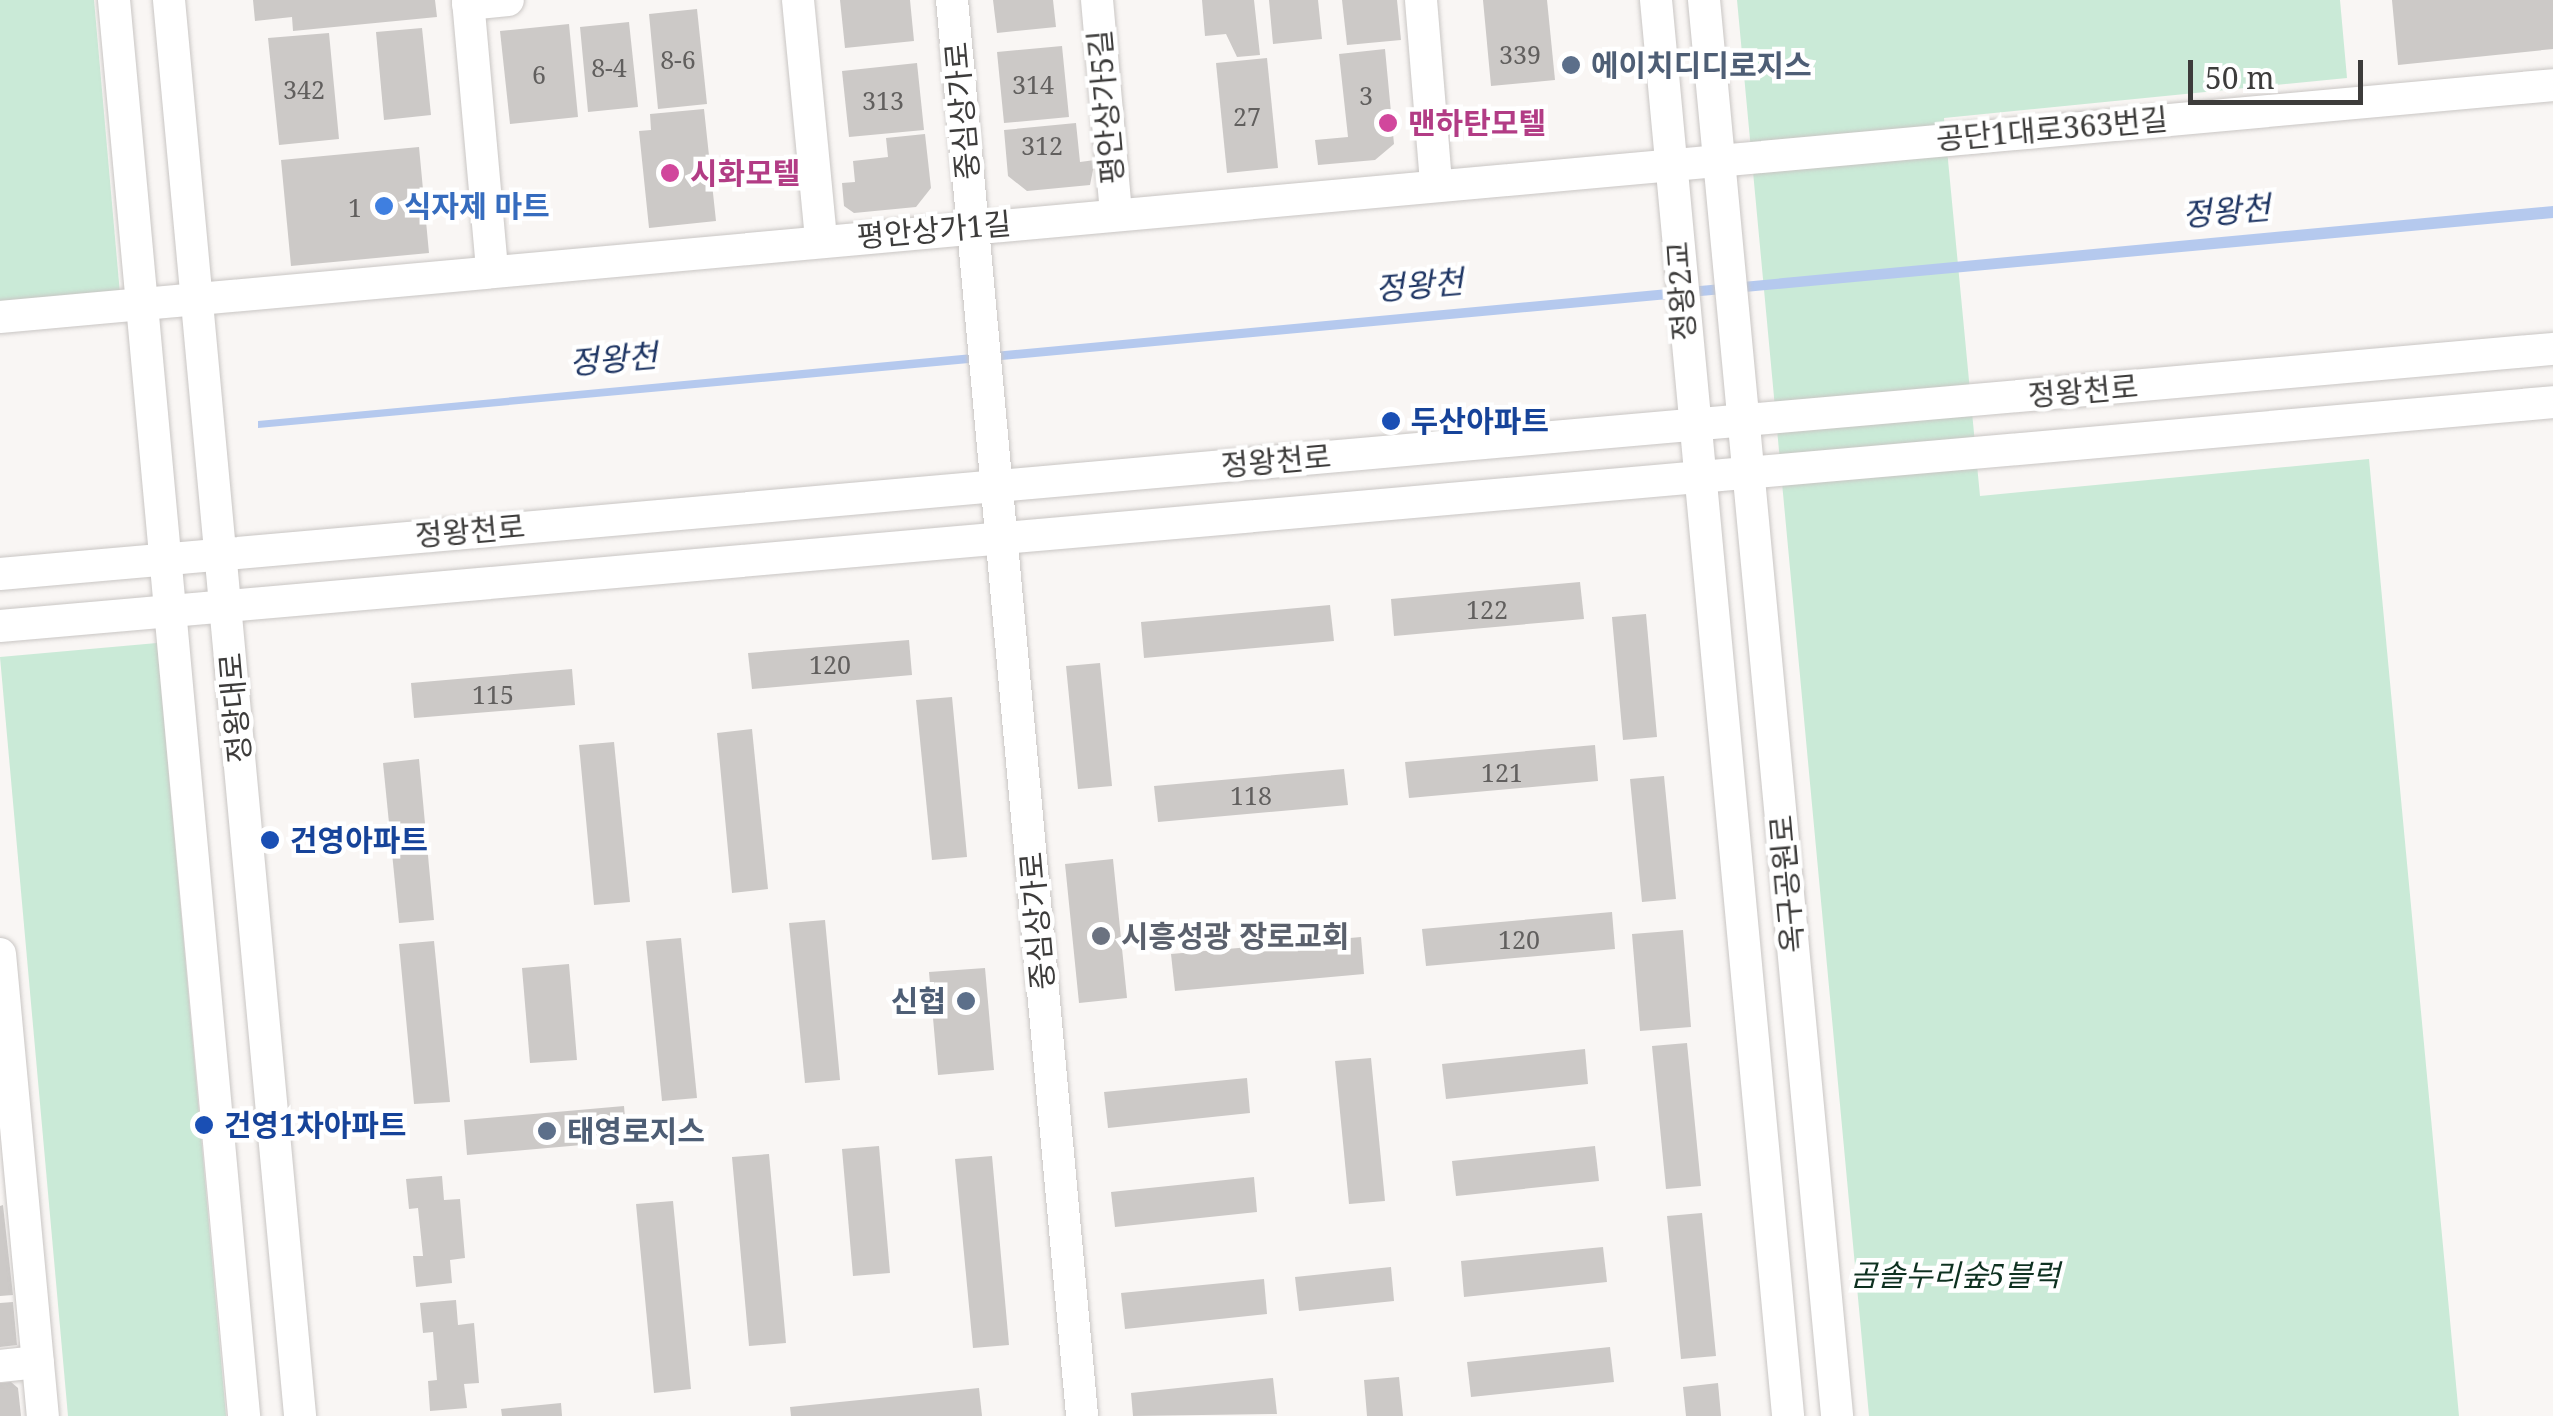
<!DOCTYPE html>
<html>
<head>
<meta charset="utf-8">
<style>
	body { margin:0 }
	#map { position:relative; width:2553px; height:1416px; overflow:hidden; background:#f9f6f4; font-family:"Noto Serif","Noto Sans KR",serif }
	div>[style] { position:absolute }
	.green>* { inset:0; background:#caead7 }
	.water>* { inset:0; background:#b5c9ee }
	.building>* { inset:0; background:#ccc9c7 }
	.roads { filter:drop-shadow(0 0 2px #c9c6c4) drop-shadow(0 0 2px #c9c6c4) }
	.minor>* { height:32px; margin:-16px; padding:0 16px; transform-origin:16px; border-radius:16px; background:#fff }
	.dots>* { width:28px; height:28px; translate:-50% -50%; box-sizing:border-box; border:5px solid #fff; border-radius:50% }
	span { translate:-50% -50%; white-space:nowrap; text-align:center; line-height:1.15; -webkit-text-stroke:9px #fff; paint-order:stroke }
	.number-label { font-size:25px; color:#615f5e }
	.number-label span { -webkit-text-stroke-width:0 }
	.service-label { font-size:30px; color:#4e5e75; font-weight:700 }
	.left { translate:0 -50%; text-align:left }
	.right { translate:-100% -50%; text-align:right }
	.street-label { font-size:30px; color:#3d3c3b }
	.hotel-label { font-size:30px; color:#b23c85; font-weight:700 }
	.shop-label { font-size:30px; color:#366cbe; font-weight:700 }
	.transit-label { font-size:30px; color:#164399; font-weight:700 }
	.worship-label { font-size:30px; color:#5b616d; font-weight:700 }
	.park-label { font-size:30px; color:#0e3120; font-style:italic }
	.water-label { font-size:32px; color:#1e3563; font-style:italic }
	.scale { position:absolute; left:2188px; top:60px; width:175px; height:45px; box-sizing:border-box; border:5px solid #3d3c3b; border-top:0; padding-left:12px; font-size:30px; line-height:35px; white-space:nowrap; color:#3d3c3b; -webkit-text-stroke:8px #fff; paint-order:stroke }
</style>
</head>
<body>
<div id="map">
	<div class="green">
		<div style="clip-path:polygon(0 0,94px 0,120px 294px,0 304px)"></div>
		<div style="clip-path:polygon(1737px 0,2340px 0,2347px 78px,1944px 118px,1980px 496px,2369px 459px,2459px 1416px,1869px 1416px)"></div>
		<div style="clip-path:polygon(157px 643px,226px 1416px,68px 1416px,0 657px)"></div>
	</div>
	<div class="water">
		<div style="clip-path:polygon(2553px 206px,2553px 218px,258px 428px,258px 421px)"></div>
	</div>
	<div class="building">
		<div style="clip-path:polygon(253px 0,435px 0,437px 17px,293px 31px,292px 17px,255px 21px)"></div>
		<div style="clip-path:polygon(840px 0,910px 0,914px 41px,845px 48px)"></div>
		<div style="clip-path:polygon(993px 0,1053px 0,1056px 27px,997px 33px)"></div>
		<div style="clip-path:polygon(1202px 0,1254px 0,1260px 55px,1237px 57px,1226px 34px,1205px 36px)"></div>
		<div style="clip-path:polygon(1269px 0,1318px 0,1322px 39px,1273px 44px)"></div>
		<div style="clip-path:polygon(1342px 0,1397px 0,1401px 40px,1347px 45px)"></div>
		<div style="clip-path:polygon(1483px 0,1547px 0,1555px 80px,1491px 86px)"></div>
		<div style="clip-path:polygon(2392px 0,2553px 0,2553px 49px,2398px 65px)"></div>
		<div style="clip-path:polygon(697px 9px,707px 104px,658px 109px,649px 14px)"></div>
		<div style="clip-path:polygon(629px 22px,638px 107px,588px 112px,580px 27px)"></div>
		<div style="clip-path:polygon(569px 24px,578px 117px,510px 124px,500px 31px)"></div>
		<div style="clip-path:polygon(422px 28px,431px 115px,384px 120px,376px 32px)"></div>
		<div style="clip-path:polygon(329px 33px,339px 139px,279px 145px,268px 38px)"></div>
		<div style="clip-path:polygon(1062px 46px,1069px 117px,1004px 123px,997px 52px)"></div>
		<div style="clip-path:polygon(1385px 49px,1394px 144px,1375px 160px,1318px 165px,1315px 140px,1348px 137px,1339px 54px)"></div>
		<div style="clip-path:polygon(1267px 58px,1278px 168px,1227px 173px,1216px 63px)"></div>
		<div style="clip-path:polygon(917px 63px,924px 130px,849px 137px,842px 71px)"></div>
		<div style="clip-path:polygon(704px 109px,716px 221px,649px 228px,639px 131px,651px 130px,650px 114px)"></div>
		<div style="clip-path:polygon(1076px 123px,1080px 162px,1095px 160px,1090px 185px,1027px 191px,1008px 176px,1004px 130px)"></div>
		<div style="clip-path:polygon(925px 134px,931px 188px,916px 207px,854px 213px,844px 206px,842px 183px,855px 182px,853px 161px,888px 157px,886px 138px)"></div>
		<div style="clip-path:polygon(419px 147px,429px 253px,291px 266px,281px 160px)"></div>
		<div style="clip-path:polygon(1580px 582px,1584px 619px,1394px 636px,1391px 599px)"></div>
		<div style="clip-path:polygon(1330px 605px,1334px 641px,1144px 658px,1141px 622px)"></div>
		<div style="clip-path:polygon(1646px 614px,1657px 737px,1623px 740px,1612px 617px)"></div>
		<div style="clip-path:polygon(909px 640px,912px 675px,752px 689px,748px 653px)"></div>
		<div style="clip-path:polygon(1100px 663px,1112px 786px,1078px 789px,1066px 666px)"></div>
		<div style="clip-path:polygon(572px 669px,575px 705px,414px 718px,411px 683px)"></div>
		<div style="clip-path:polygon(952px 697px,967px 857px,932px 860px,916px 700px)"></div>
		<div style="clip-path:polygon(752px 729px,768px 889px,732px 893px,717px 733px)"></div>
		<div style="clip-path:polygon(614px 742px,630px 902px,594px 905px,579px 745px)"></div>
		<div style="clip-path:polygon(1595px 745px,1598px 781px,1409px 798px,1405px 762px)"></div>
		<div style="clip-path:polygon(419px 759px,434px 920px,399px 923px,383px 763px)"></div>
		<div style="clip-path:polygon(1344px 769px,1348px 805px,1158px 822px,1154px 786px)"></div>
		<div style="clip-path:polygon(1664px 776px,1676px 899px,1642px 902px,1630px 779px)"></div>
		<div style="clip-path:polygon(1113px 859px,1127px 998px,1079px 1003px,1065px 864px)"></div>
		<div style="clip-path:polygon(1612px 912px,1615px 949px,1426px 966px,1422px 929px)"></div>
		<div style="clip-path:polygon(825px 920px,840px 1080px,805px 1083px,789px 923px)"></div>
		<div style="clip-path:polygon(1683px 930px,1691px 1027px,1640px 1031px,1632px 934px)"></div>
		<div style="clip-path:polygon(1361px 937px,1364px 974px,1175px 991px,1171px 954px)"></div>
		<div style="clip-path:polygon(681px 938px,697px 1098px,662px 1101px,646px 941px)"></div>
		<div style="clip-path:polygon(434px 941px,450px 1102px,414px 1104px,399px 944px)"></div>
		<div style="clip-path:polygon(569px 964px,577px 1060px,530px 1063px,522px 968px)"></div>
		<div style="clip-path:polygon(985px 968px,994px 1070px,938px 1075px,929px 972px)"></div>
		<div style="clip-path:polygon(1687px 1043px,1701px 1186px,1666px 1189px,1652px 1046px)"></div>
		<div style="clip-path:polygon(1585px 1049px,1588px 1084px,1446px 1099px,1442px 1064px)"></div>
		<div style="clip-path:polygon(1371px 1058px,1385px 1201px,1349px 1204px,1335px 1061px)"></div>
		<div style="clip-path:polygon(1247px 1078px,1250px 1113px,1108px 1128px,1104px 1092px)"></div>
		<div style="clip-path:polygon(624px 1106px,627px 1141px,467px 1155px,464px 1120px)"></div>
		<div style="clip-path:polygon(879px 1146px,890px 1273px,853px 1276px,842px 1149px)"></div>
		<div style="clip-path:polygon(1595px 1146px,1599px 1181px,1456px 1196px,1452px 1161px)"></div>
		<div style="clip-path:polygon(769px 1154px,786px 1343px,749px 1346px,732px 1157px)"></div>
		<div style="clip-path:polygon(992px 1156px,1009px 1345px,973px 1348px,955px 1159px)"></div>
		<div style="clip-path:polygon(442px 1176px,444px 1200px,460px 1199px,465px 1258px,450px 1260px,452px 1283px,416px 1287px,413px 1256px,423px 1256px,418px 1208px,409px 1209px,406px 1179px)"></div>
		<div style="clip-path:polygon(1254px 1177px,1257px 1212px,1115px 1227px,1111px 1192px)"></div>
		<div style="clip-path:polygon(673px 1201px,691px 1389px,654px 1393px,636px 1204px)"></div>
		<div style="clip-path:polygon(3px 1205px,13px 1295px,0 1296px,0 1206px)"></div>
		<div style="clip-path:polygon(1702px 1213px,1716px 1356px,1681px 1359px,1667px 1216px)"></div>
		<div style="clip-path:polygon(1603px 1247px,1607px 1282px,1464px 1297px,1461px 1261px)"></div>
		<div style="clip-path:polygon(1391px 1267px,1394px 1301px,1299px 1311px,1295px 1277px)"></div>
		<div style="clip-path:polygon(1264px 1279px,1267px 1314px,1125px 1329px,1121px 1293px)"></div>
		<div style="clip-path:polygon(456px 1300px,458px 1325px,474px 1323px,479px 1383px,464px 1384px,467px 1408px,430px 1411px,428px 1381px,437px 1380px,433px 1332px,423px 1333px,420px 1303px)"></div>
		<div style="clip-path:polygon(13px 1302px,17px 1345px,0 1347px,0 1303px)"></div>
		<div style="clip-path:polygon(1610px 1347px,1614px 1382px,1471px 1397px,1467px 1362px)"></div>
		<div style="clip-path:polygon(1399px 1377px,1403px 1416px,1367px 1416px,1364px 1380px)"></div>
		<div style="clip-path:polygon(1273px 1378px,1277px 1414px,1133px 1416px,1131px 1393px)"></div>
		<div style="clip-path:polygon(11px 1382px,18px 1388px,21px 1416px,0 1416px,0 1383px)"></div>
		<div style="clip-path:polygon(1718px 1383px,1721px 1416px,1686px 1416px,1683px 1387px)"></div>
		<div style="clip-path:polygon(979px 1388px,982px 1416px,791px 1416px,790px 1407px)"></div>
		<div style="clip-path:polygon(561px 1403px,562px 1416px,502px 1416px,501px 1409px)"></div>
	</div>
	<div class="roads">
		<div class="minor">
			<div style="left:114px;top:0;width:1422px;rotate:84.75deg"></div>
			<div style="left:169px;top:0;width:1422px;rotate:84.71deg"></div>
			<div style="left:468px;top:0;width:272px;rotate:84.9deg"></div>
			<div style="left:798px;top:0;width:242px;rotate:84.5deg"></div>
			<div style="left:952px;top:0;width:1422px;rotate:84.75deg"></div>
			<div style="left:1097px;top:0;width:214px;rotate:84.9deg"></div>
			<div style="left:1421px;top:0;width:185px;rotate:85.3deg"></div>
			<div style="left:1656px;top:0;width:1422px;rotate:84.67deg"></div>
			<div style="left:1704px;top:0;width:1422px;rotate:84.63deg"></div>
			<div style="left:468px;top:4px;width:40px;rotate:-5.7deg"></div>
			<div style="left:0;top:317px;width:2564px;rotate:-5.19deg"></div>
			<div style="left:0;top:574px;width:2563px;rotate:-5.04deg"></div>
			<div style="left:0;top:626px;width:2563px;rotate:-5.01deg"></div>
			<div style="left:0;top:954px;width:464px;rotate:84.7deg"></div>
			<div style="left:0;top:1366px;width:38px;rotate:-6deg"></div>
		</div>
	</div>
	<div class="dots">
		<div style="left:1571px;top:65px;background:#5c6f8a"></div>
		<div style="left:1388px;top:123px;background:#d1479c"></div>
		<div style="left:670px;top:173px;background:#d1479c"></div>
		<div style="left:384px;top:206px;background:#3f7fe0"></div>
		<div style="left:1391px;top:421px;background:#1a4fb4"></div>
		<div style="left:270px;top:840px;background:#1a4fb4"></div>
		<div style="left:1101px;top:936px;background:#6b7280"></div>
		<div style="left:966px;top:1001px;background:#5c6f8a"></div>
		<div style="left:204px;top:1125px;background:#1a4fb4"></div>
		<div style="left:547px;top:1131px;background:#5c6f8a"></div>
	</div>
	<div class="number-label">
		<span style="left:1520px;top:54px">339</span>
		<span style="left:678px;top:59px">8-6</span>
		<span style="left:609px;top:67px">8-4</span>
		<span style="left:539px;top:74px">6</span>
		<span style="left:1033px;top:84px">314</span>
		<span style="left:304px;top:89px">342</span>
		<span style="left:1366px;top:95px">3</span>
		<span style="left:883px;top:100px">313</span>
		<span style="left:1247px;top:116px">27</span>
		<span style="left:1042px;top:145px">312</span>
		<span style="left:355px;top:207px">1</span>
		<span style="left:1487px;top:609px">122</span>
		<span style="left:830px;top:664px">120</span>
		<span style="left:493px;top:694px">115</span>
		<span style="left:1502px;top:772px">121</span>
		<span style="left:1251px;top:795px">118</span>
		<span style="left:1519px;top:939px">120</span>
	</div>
	<div class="service-label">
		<span class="left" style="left:1591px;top:65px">에이치디디로지스</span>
		<span class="right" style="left:946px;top:1001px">신협</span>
		<span class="left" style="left:567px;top:1131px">태영로지스</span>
	</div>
	<div class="street-label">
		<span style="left:1106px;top:107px;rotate:-95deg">평안상가5길</span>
		<span style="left:962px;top:111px;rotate:-95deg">중심상가로</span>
		<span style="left:2052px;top:129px;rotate:-5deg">공단1대로363번길</span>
		<span style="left:934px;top:230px;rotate:-5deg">평안상가1길</span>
		<span style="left:1681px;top:291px;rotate:-94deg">정왕2교</span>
		<span style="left:2083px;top:391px;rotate:-5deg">정왕천로</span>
		<span style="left:1276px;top:461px;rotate:-5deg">정왕천로</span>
		<span style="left:470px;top:531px;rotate:-5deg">정왕천로</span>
		<span style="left:235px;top:708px;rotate:-95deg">정왕대로</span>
		<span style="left:1787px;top:884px;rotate:-95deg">옥구공원로</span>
		<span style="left:1037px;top:921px;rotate:-95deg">중심상가로</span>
	</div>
	<div class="hotel-label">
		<span class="left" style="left:1408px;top:123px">맨하탄모텔</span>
		<span class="left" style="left:690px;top:173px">시화모텔</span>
	</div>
	<div class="shop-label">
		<span class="left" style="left:404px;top:206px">식자제 마트</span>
	</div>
	<div class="transit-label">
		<span class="left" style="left:1411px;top:421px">두산아파트</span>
		<span class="left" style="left:290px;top:840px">건영아파트</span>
		<span class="left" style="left:224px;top:1125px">건영1차아파트</span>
	</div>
	<div class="worship-label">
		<span class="left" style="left:1121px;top:936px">시흥성광 장로교회</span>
	</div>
	<div class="park-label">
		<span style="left:1955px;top:1275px">곰솔누리숲5블럭</span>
	</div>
	<div class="water-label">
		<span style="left:2226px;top:211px;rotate:-5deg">정왕천</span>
		<span style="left:1419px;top:285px;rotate:-5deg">정왕천</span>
		<span style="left:613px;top:359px;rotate:-5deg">정왕천</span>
	</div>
	<div class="scale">50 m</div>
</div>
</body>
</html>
